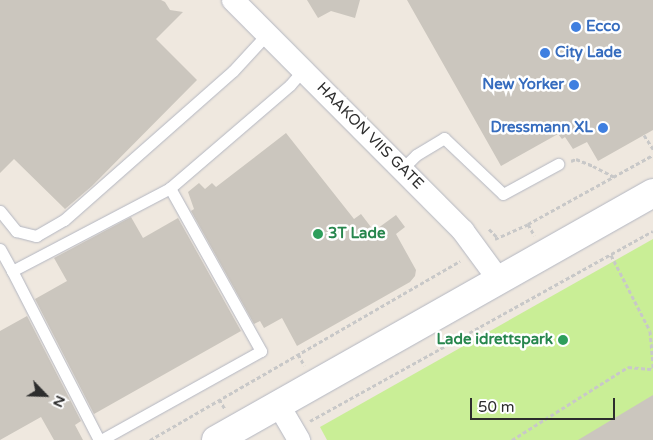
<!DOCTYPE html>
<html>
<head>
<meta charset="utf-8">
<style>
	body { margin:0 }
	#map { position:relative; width:653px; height:440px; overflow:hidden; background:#efe8df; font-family:"Varela Round",sans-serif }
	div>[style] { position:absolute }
	.pitch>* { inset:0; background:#c9ee96 }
	.building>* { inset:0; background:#cbc6be }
	.path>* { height:3px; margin-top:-1.5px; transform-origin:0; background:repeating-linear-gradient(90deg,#c8c8c8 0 4px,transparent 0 6.5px) }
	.roads { filter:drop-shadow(0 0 1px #b3b6c1) drop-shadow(0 0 1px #b3b6c1) }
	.lane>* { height:11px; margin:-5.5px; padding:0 5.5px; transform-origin:5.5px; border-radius:5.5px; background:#fff }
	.street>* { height:22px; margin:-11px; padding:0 11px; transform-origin:11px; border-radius:11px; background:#fff }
	.secondary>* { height:28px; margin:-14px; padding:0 14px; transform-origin:14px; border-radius:14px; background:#fff }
	.dots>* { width:14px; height:14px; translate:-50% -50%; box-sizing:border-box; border:2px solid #fff; border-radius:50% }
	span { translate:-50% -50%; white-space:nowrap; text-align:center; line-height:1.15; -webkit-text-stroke:5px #fff; paint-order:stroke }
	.shop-label { font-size:15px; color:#366cbe; font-weight:700 }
	.left { translate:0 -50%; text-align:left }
	.right { translate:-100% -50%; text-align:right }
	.street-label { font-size:15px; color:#2d2d2d }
	.leisure-label { font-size:15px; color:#27864d; font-weight:700 }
	.north { position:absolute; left:20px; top:370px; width:50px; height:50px; -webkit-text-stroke:4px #fff; paint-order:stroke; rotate:114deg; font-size:14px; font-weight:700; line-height:20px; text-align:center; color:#2d2d2d }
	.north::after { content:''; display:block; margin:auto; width:18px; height:22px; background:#2d2d2d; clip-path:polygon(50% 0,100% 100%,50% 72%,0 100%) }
	.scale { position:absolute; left:470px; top:398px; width:145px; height:22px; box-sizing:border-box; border:2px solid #2d2d2d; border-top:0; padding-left:6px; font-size:15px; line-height:18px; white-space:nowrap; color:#2d2d2d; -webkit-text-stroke:4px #fff; paint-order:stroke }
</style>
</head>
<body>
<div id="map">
	<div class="pitch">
		<div style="clip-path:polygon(653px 239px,653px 440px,327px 440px,320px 427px)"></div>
	</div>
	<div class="building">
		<div style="clip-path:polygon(0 0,161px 0,165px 2px,170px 10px,183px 12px,156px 39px,197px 80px,92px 186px,65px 209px,14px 159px,0 173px)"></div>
		<div style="clip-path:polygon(307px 0,360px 0,355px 18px,331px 11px,318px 18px)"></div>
		<div style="clip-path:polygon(407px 0,653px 0,653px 130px,598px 161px,587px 142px,573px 149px,565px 137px,562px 139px,558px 134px,501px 166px)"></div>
		<div style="clip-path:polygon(286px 133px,354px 219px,361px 214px,374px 231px,396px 215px,405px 227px,396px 234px,416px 270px,415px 276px,410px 282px,297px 346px,282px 318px,264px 328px,260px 321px,254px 324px,191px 211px,194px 209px,188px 192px,199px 183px,205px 189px,212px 183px,216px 187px)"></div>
		<div style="clip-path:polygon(131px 217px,143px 238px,178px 218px,241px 331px,94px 414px,35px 299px,67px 281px,54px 258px)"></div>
		<div style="clip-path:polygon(27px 316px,81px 421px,75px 425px,83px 440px,54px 440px,41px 417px,0 440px,0 331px)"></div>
		<div style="clip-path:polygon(653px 395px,653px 440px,578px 440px)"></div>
	</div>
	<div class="path">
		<div style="left:644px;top:135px;width:17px;rotate:57deg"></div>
		<div style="left:571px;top:161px;width:5px;rotate:-22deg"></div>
		<div style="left:576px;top:159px;width:18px;rotate:22deg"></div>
		<div style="left:593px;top:166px;width:25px;rotate:27deg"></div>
		<div style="left:528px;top:224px;width:13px;rotate:61deg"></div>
		<div style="left:489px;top:229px;width:13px;rotate:45deg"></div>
		<div style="left:495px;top:239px;width:36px;rotate:-24deg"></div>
		<div style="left:528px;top:224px;width:143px;rotate:-28.9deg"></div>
		<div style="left:611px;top:255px;width:85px;rotate:62.8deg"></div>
		<div style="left:650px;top:331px;width:37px;rotate:85deg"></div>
		<div style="left:298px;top:354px;width:13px;rotate:61deg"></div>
		<div style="left:219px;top:399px;width:12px;rotate:59deg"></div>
		<div style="left:310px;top:421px;width:392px;rotate:-29deg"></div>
		<div style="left:150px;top:440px;width:358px;rotate:-30deg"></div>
		<div style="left:512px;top:440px;width:137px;rotate:-32.2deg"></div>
		<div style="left:628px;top:367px;width:25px;rotate:5deg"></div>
	</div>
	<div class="roads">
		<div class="lane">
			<div style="left:403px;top:168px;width:18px;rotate:-45deg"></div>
			<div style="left:416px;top:155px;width:33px;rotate:-31deg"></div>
			<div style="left:444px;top:138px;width:81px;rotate:43.5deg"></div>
			<div style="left:503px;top:194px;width:63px;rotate:-28.6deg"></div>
			<div style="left:0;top:211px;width:26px;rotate:51deg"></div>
			<div style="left:16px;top:231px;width:21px;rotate:14deg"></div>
			<div style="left:36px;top:236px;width:32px;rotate:-30deg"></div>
			<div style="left:64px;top:220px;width:225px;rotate:-41.4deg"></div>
			<div style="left:233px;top:71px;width:50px;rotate:-47.4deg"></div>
			<div style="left:0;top:249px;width:25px;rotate:61deg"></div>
			<div style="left:99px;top:440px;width:190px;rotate:-117.2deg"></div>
			<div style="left:12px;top:271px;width:178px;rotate:-27.7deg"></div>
			<div style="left:170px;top:188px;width:158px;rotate:-40.6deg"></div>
			<div style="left:290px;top:85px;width:21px;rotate:-49deg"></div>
			<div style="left:101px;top:440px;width:183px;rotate:-29.1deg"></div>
			<div style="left:261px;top:351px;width:187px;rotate:-119.2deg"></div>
		</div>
		<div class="street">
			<div style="left:233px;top:0;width:326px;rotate:45.1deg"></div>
			<div style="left:463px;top:231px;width:61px;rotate:53.7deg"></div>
			<div style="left:278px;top:404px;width:42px;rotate:59.7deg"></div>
		</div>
		<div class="secondary">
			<div style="left:216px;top:440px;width:502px;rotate:-29.48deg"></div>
		</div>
	</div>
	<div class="dots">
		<div style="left:576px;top:27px;background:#3f7fe0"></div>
		<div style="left:545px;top:53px;background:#3f7fe0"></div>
		<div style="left:574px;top:85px;background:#3f7fe0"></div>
		<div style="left:603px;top:128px;background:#3f7fe0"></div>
		<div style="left:318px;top:234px;background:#2e9e5b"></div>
		<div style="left:563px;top:340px;background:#2e9e5b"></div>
	</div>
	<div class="shop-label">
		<span class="left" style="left:586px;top:27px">Ecco</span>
		<span class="left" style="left:555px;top:53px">City Lade</span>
		<span class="right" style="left:564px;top:85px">New Yorker</span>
		<span class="right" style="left:593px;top:128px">Dressmann XL</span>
	</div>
	<div class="street-label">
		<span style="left:370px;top:136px;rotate:45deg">HAAKON VIIS GATE</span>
	</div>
	<div class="leisure-label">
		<span class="left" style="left:328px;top:234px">3T Lade</span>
		<span class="right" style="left:553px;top:340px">Lade idrettspark</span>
	</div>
	<div class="north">N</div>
	<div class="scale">50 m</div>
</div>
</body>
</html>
